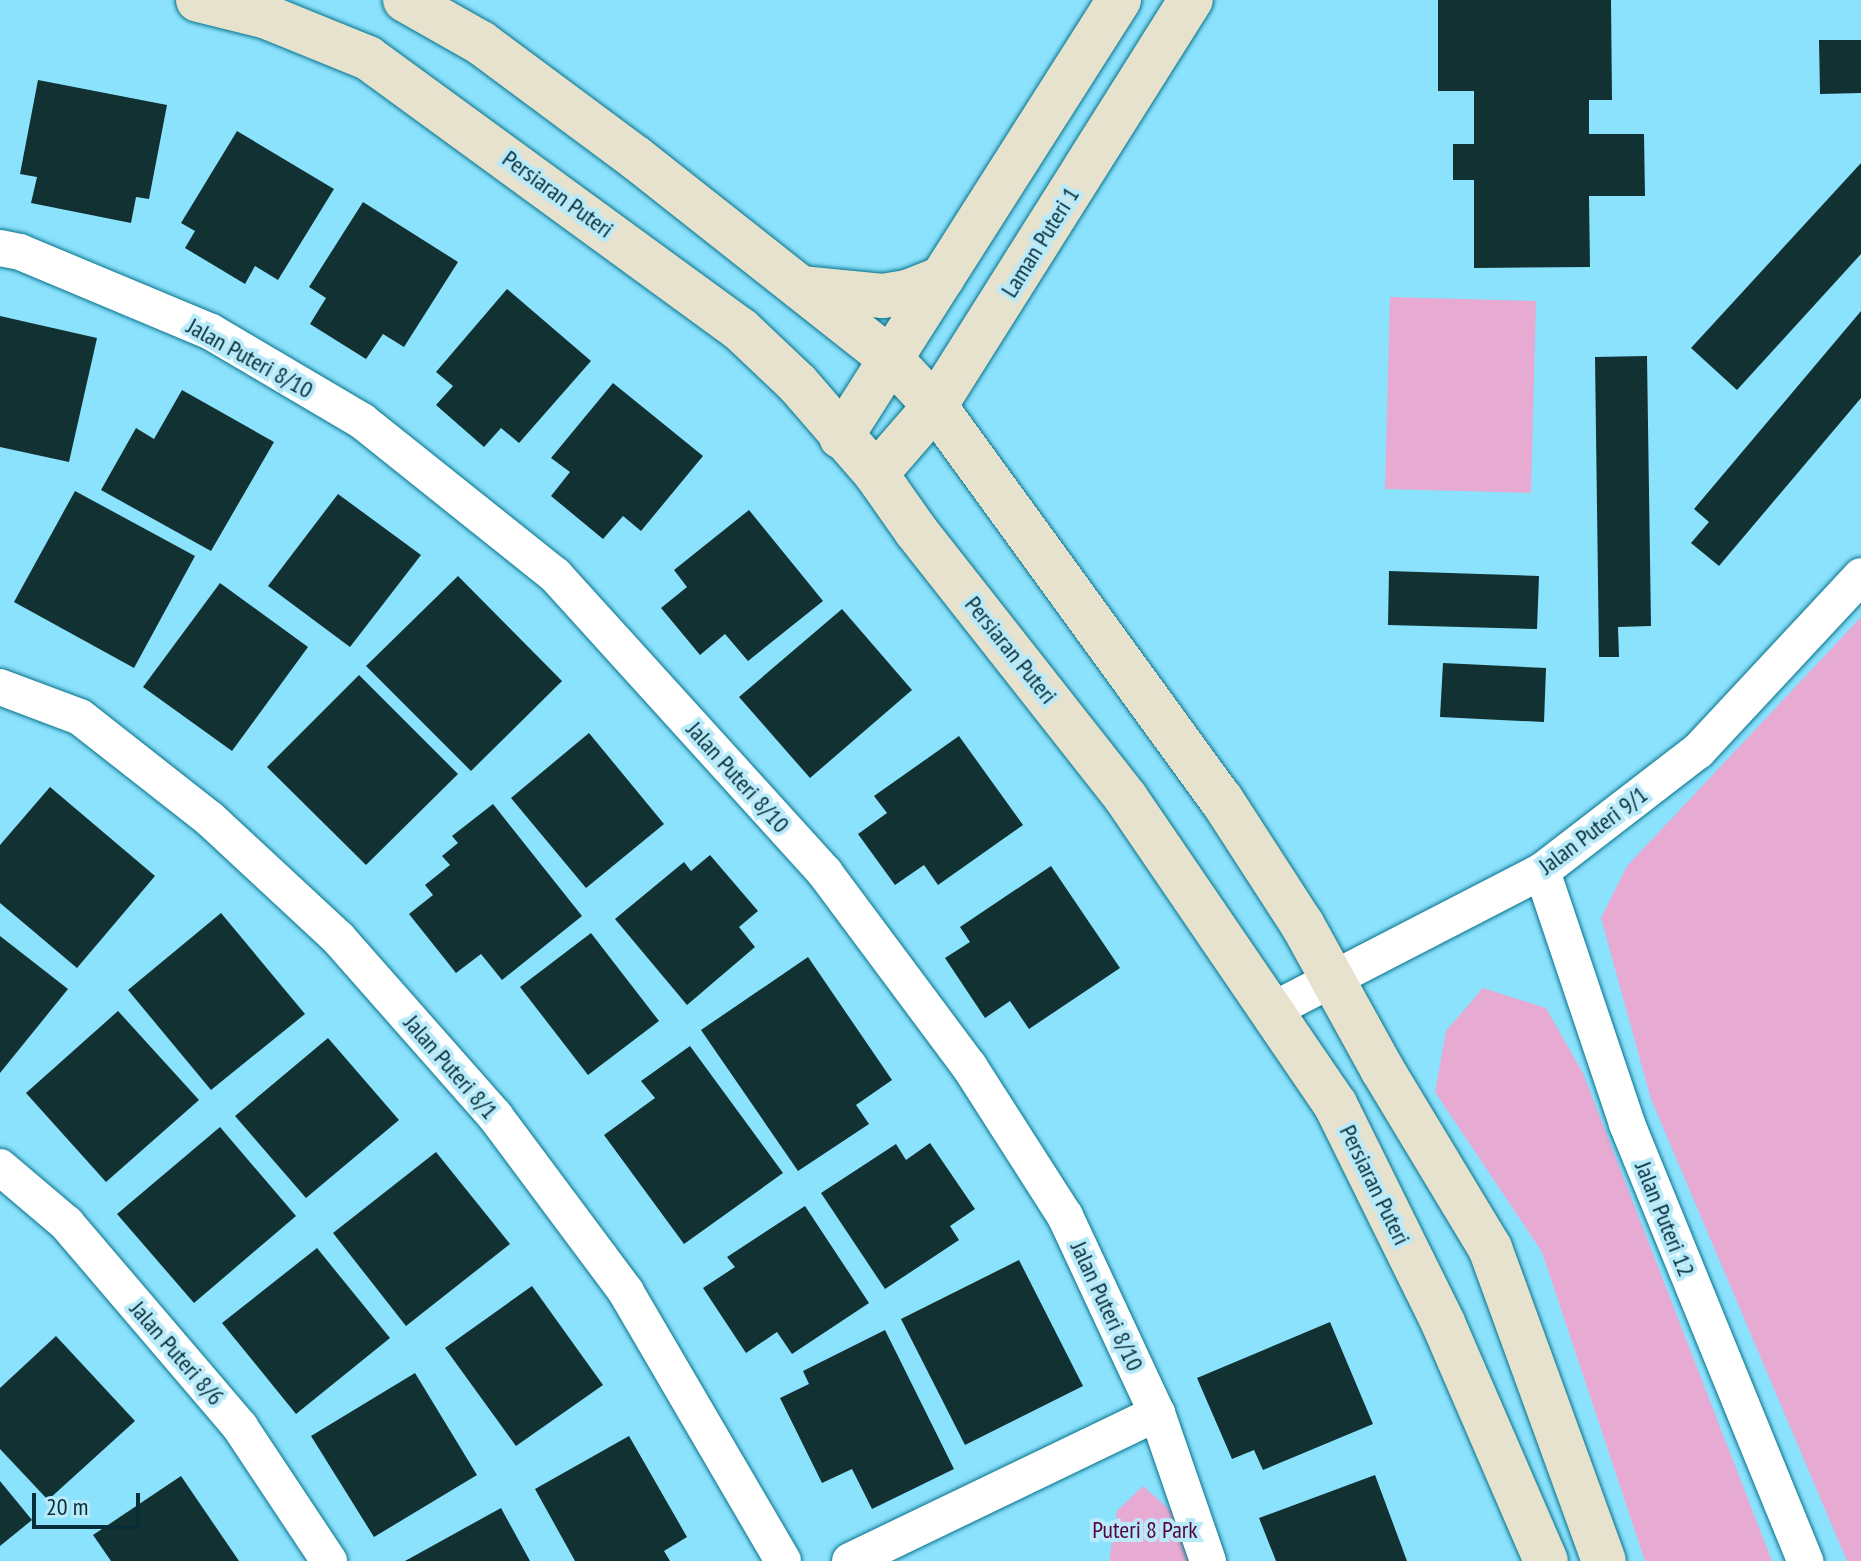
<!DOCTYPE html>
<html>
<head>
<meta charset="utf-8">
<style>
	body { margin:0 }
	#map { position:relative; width:1861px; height:1561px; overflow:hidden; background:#8be2fd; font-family:"PT Sans Narrow",sans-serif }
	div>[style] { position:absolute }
	.green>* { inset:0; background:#e7aad2 }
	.building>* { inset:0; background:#123133 }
	.roads { filter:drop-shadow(0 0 2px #07728a) drop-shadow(0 0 2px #07728a) }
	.minor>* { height:36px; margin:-18px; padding:0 18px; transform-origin:18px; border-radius:18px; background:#fff }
	.secondary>* { height:44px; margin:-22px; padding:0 22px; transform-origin:22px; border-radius:22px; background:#e6e2cd }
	span { translate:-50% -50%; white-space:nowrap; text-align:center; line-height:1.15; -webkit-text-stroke:8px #b9eafa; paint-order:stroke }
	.street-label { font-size:24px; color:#062d38 }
	.park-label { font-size:24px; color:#540243 }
	.scale { position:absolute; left:32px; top:1493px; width:108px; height:36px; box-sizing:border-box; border:4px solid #062d38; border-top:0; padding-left:10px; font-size:24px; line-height:28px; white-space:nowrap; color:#062d38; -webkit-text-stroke:6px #b9eafa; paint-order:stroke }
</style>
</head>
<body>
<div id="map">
	<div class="green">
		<div style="clip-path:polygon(1390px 297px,1536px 301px,1531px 493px,1385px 489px)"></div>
		<div style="clip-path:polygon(1861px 617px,1861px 1561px,1847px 1561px,1651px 1099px,1601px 918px,1627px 866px)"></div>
		<div style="clip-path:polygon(1483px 988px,1546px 1008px,1583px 1073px,1772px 1561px,1645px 1561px,1542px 1252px,1435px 1092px,1446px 1031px)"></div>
		<div style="clip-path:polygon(1143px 1486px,1187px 1525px,1200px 1561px,1109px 1561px,1117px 1511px)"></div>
	</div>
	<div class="building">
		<div style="clip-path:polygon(1438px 0,1611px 0,1612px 100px,1589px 100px,1589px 134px,1644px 134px,1645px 196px,1589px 196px,1590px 267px,1474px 268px,1474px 180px,1453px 180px,1453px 144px,1474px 144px,1474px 91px,1438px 91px)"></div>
		<div style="clip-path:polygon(1819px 40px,1861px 40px,1861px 93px,1820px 94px)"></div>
		<div style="clip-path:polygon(38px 80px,167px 105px,149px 199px,136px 197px,131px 223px,31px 203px,37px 177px,20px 174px)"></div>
		<div style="clip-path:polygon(237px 131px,334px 189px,278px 280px,255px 266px,245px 284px,185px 248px,195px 231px,181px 223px)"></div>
		<div style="clip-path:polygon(1861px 163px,1861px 254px,1737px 390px,1691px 348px)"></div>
		<div style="clip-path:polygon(363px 202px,458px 262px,404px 347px,383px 334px,366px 359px,310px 324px,326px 298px,309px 287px)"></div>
		<div style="clip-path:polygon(507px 289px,591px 361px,519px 443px,501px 428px,484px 447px,436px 405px,453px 386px,436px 372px)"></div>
		<div style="clip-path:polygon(1861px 311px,1861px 398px,1719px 566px,1691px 543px,1709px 522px,1694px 509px)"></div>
		<div style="clip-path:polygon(0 316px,97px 338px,69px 462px,0 447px)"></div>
		<div style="clip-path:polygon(1647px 356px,1651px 626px,1618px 627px,1619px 657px,1599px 657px,1595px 357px)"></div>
		<div style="clip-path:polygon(613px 383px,703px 456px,641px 531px,623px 516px,603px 539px,551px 496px,570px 472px,551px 458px)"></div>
		<div style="clip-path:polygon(182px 390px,274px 442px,211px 551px,101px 490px,136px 428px,154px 439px)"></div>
		<div style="clip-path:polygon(75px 491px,195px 556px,134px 668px,14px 602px)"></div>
		<div style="clip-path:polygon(338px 494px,421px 555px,350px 647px,268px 586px)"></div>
		<div style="clip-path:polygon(749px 510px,823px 601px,748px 661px,725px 634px,700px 655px,661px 608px,687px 587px,674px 570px)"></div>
		<div style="clip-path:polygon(1389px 571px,1539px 576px,1537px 629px,1388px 625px)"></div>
		<div style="clip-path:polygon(458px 576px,562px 681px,471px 771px,366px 666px)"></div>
		<div style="clip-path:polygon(220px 583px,308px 647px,232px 751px,143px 687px)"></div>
		<div style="clip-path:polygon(842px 609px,912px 690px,810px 778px,739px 697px)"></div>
		<div style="clip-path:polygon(1443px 663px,1546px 668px,1544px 722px,1440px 717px)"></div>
		<div style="clip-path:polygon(359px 675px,458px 774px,366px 865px,267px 767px)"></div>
		<div style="clip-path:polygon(589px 733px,664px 824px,586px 888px,511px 798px)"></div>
		<div style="clip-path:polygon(959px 736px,1023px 825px,938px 885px,924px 865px,895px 885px,858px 834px,887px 813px,874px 796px)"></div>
		<div style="clip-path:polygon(50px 787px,155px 876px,77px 968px,0 903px,0 845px)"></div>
		<div style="clip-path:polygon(493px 804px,582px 916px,502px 980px,481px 954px,456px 973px,409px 914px,433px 895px,425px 885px,450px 865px,442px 856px,458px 843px,452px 836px)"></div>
		<div style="clip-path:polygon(710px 855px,758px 911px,739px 927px,755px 947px,687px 1005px,615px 919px,684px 862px,691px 871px)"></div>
		<div style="clip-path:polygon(1051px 866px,1120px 968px,1029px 1029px,1010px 1001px,985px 1018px,945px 958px,970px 942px,960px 927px)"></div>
		<div style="clip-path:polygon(221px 913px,305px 1014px,211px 1090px,128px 990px)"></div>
		<div style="clip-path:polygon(591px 933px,659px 1021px,588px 1075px,520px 987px)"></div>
		<div style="clip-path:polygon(0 936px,68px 989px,0 1073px)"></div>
		<div style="clip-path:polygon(808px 957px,892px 1080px,856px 1105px,869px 1124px,798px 1171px,701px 1030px)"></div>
		<div style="clip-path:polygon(118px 1011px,199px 1100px,106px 1182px,26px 1093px)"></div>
		<div style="clip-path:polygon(328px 1038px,399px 1120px,306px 1198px,235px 1116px)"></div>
		<div style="clip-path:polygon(690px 1046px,783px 1173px,684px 1244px,604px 1135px,655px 1098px,641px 1081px)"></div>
		<div style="clip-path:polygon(220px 1127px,296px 1216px,194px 1303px,117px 1214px)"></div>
		<div style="clip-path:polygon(930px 1143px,975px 1209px,950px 1226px,959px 1240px,885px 1289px,821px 1193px,896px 1144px,906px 1160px)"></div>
		<div style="clip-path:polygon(436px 1152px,510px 1244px,406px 1326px,333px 1233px)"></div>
		<div style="clip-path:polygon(805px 1206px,869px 1303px,792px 1354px,777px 1332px,746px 1353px,703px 1288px,735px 1267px,727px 1257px)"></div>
		<div style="clip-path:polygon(317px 1248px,390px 1338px,296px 1414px,222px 1323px)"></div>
		<div style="clip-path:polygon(1019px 1260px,1083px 1386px,965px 1445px,901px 1319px)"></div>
		<div style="clip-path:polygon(532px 1286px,603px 1385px,516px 1446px,445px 1348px)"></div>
		<div style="clip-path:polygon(1330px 1322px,1373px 1424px,1263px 1470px,1254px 1450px,1232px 1459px,1197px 1378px)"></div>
		<div style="clip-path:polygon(885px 1330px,954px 1469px,872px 1509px,852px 1469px,822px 1483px,780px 1398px,809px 1384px,803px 1371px)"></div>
		<div style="clip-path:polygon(56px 1336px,135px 1421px,48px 1500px,0 1449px,0 1388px)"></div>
		<div style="clip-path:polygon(415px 1373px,477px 1475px,374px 1537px,311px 1436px)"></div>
		<div style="clip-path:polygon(629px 1436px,687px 1537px,664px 1551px,670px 1561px,575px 1561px,535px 1489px)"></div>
		<div style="clip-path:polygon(1375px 1475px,1407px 1561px,1276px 1561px,1259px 1518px)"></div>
		<div style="clip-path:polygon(181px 1476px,239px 1561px,111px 1561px,93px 1535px)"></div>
		<div style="clip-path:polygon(0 1481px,32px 1520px,0 1546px)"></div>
		<div style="clip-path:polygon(501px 1508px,530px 1561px,405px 1561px)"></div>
	</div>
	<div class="roads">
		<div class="minor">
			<div style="left:0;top:248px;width:20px;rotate:11deg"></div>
			<div style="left:20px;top:252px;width:207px;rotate:22.7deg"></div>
			<div style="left:211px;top:332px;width:175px;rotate:30.5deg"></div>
			<div style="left:362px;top:421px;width:247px;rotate:38.6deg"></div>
			<div style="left:555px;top:575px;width:402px;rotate:47.8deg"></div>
			<div style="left:825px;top:873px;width:241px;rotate:53.3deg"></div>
			<div style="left:969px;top:1066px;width:178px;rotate:57.4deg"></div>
			<div style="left:1065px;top:1216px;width:217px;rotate:65deg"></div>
			<div style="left:1157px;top:1413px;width:157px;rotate:71deg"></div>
			<div style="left:0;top:687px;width:85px;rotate:20.6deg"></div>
			<div style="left:80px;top:717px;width:165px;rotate:38.1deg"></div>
			<div style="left:210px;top:819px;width:176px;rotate:42.9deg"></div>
			<div style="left:339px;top:939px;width:236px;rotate:48.6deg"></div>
			<div style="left:495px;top:1116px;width:219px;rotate:53.3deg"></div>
			<div style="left:626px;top:1292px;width:311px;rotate:59.7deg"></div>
			<div style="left:1542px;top:871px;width:267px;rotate:71.4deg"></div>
			<div style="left:1627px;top:1124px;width:472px;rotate:67.8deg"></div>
			<div style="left:1271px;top:1011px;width:305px;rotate:-27.3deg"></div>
			<div style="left:1542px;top:871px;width:197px;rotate:-37.6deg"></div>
			<div style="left:1698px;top:751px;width:239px;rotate:-47deg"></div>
			<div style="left:0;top:1167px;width:87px;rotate:40.3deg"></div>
			<div style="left:66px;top:1223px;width:268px;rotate:49.5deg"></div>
			<div style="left:240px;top:1427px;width:161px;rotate:56.4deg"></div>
			<div style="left:850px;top:1561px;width:341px;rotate:-25.7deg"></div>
		</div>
		<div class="secondary">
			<div style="left:198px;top:0;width:71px;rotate:13.8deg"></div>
			<div style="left:267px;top:17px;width:109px;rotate:22.1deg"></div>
			<div style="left:368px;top:58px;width:460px;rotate:36.1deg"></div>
			<div style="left:740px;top:329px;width:80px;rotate:43.5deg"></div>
			<div style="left:798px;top:384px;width:119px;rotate:49.1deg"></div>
			<div style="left:876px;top:474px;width:70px;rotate:54.9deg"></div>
			<div style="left:916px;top:531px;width:340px;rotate:51.8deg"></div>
			<div style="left:1126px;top:798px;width:371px;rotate:55.7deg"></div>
			<div style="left:1335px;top:1104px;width:244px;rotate:63.7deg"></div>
			<div style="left:1443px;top:1323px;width:259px;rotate:66.6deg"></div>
			<div style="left:405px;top:0;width:87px;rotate:29.5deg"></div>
			<div style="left:481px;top:43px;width:193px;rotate:36.6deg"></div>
			<div style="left:636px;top:158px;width:326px;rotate:38.3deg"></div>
			<div style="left:892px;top:360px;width:63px;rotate:46.9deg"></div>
			<div style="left:935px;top:406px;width:486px;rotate:54deg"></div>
			<div style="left:1221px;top:799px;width:149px;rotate:57.1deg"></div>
			<div style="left:1302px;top:924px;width:166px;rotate:61.1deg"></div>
			<div style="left:1382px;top:1069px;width:209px;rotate:58.9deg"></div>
			<div style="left:1490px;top:1248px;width:333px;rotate:70deg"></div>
			<div style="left:801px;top:288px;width:82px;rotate:5.6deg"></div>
			<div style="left:883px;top:296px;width:27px;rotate:-10deg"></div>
			<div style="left:910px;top:291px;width:35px;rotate:-22deg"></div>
			<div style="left:841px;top:437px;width:518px;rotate:-57.54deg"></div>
			<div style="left:876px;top:474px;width:90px;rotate:-49.1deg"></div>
			<div style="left:935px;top:406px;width:480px;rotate:-57.8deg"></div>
		</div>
	</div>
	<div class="street-label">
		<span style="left:558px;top:194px;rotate:36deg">Persiaran Puteri</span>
		<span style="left:1040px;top:242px;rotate:-58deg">Laman Puteri 1</span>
		<span style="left:250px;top:358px;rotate:29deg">Jalan Puteri 8/10</span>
		<span style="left:1011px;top:650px;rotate:51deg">Persiaran Puteri</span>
		<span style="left:738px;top:777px;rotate:48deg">Jalan Puteri 8/10</span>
		<span style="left:1593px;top:830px;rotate:-37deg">Jalan Puteri 9/1</span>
		<span style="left:451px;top:1067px;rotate:49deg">Jalan Puteri 8/1</span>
		<span style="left:1375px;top:1185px;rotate:64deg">Persiaran Puteri</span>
		<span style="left:1665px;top:1219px;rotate:68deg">Jalan Puteri 12</span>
		<span style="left:1107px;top:1306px;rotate:65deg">Jalan Puteri 8/10</span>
		<span style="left:177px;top:1353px;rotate:49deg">Jalan Puteri 8/6</span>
	</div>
	<div class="park-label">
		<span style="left:1145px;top:1530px">Puteri 8 Park</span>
	</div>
	<div class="scale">20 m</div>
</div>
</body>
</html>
